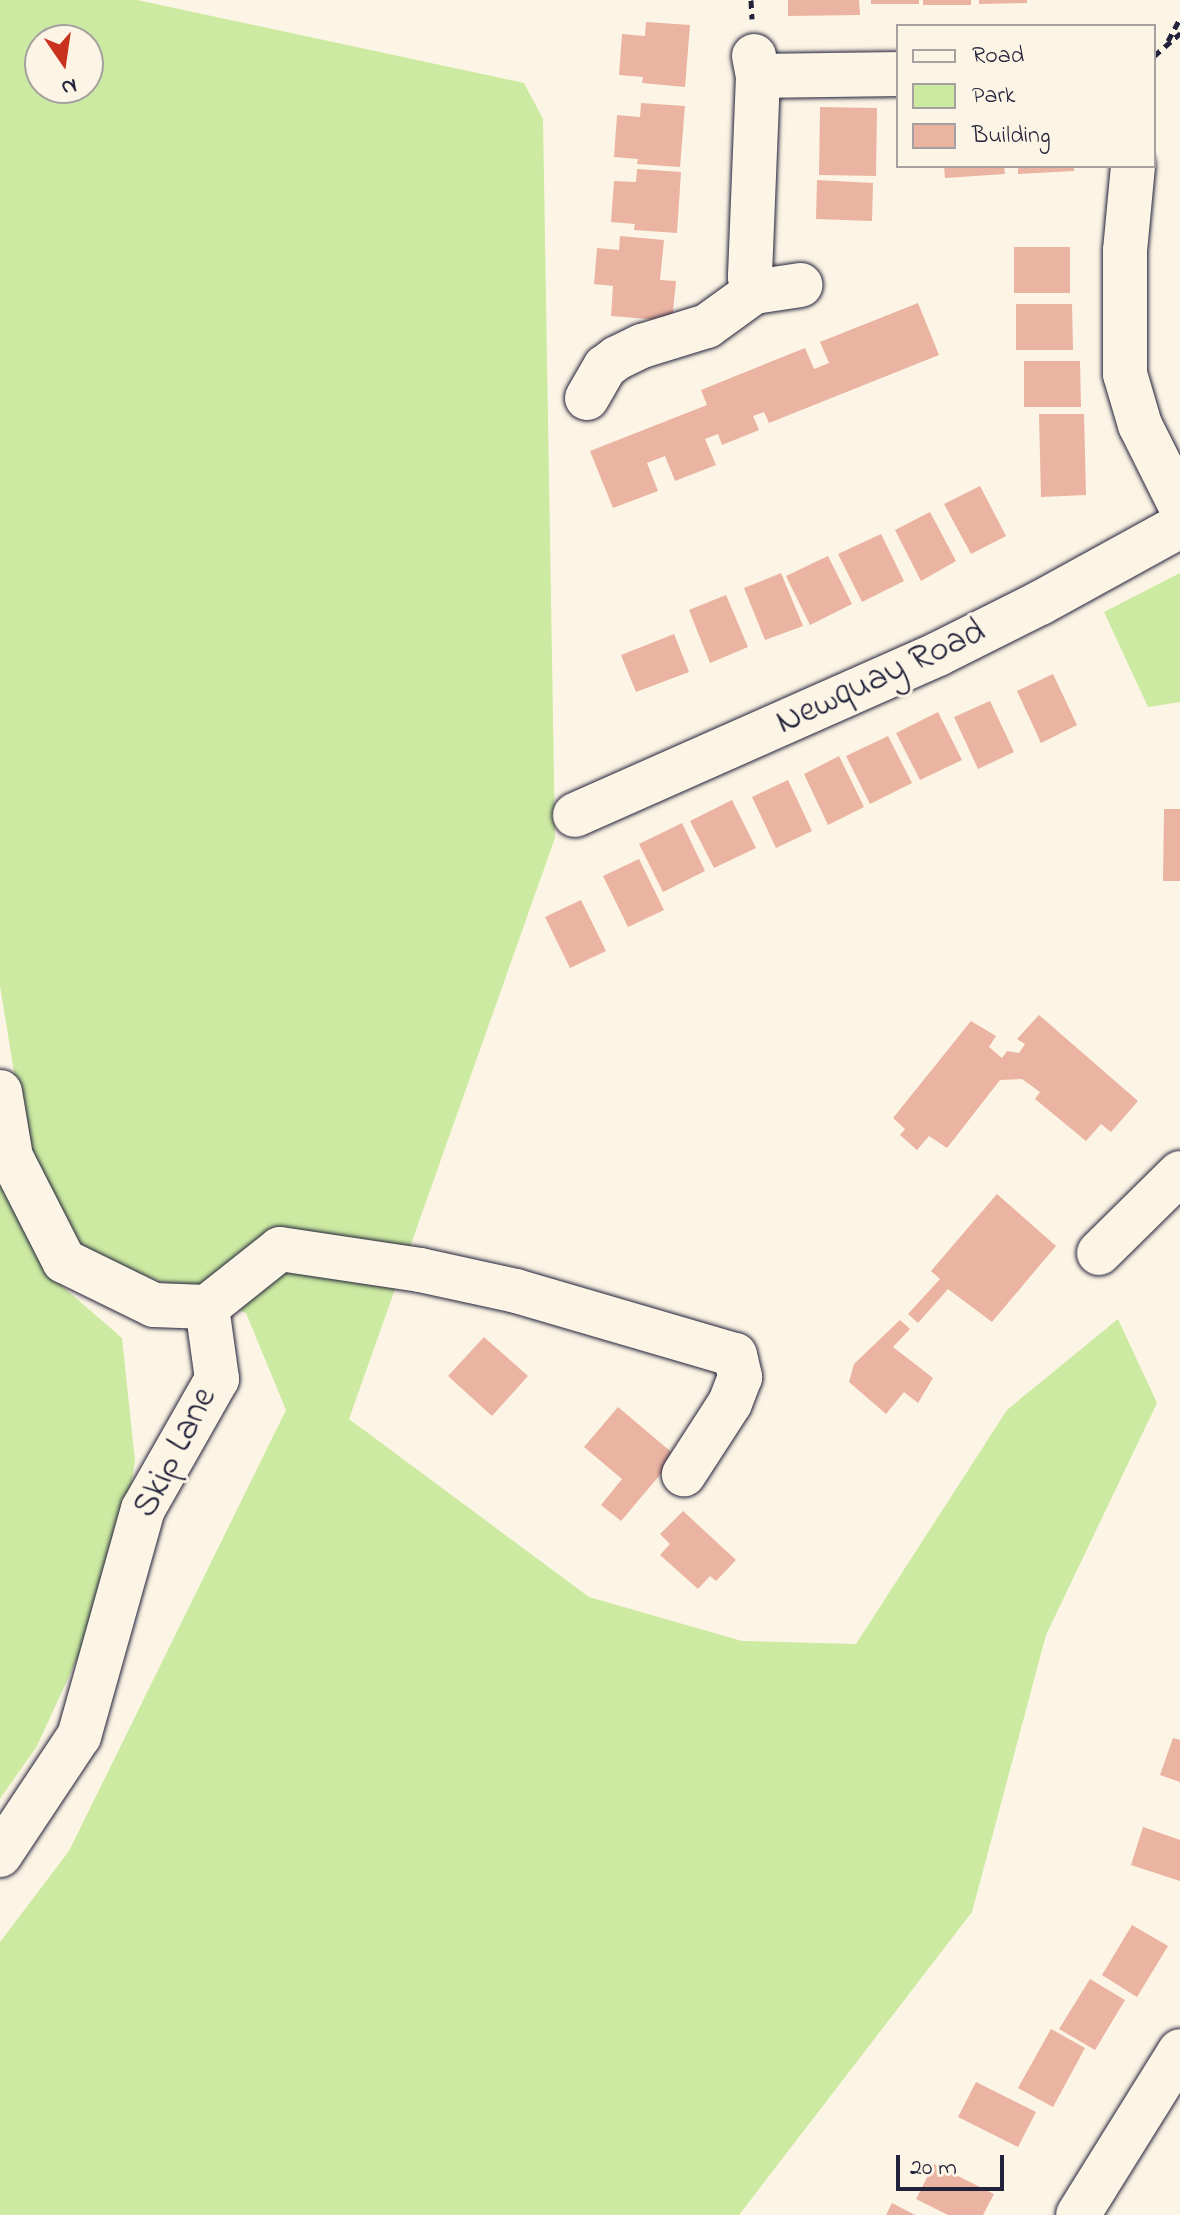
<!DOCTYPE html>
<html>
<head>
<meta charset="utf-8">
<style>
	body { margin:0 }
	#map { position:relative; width:1180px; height:2215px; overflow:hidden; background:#fcf5e5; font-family:"Indie Flower",sans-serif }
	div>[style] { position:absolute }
	.green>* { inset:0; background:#cceaa1 }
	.building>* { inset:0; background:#ebb3a1 }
	.path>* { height:5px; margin-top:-2.5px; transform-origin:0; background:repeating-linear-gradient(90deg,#22223b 0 8px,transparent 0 14px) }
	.roads { filter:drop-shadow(0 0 2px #22223b) drop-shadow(0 0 2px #22223b) }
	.minor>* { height:44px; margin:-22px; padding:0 22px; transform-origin:22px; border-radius:22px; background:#fcf5e5 }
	span { translate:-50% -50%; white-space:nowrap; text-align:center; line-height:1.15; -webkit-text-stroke:6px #fcf5e5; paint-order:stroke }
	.street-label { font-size:36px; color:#22223b }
	.legend { position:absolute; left:896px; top:24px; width:260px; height:144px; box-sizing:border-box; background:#fcf5e5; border:2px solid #a5a1a1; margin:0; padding:10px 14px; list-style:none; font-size:24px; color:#22223b }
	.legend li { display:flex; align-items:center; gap:16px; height:40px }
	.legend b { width:40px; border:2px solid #a5a1a1 }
	.north { position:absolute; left:24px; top:24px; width:80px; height:80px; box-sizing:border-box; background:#fcf5e5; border:2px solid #a5a1a1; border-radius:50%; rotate:167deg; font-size:22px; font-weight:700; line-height:32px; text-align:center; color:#22223b }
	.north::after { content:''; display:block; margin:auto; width:28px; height:36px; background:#c8321e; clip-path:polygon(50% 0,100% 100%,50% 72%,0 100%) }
	.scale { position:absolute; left:896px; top:2155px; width:108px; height:36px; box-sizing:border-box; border:4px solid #22223b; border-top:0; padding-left:10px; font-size:24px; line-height:28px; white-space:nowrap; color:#22223b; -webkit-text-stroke:6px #fcf5e5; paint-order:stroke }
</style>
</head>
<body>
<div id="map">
	<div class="green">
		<div style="clip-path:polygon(evenodd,0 0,137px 0,524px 83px,543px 119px,555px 838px,349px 1419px,589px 1597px,742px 1641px,856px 1644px,1007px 1410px,1118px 1319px,1157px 1403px,1046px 1635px,972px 1912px,739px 2215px,0 2215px,0 1942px,69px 1851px,286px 1410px,246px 1313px,81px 1252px,27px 1152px,0 986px,0 0,40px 40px,88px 40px,88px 88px,40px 88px,40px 40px)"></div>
		<div style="clip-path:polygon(1180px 573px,1180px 702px,1148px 707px,1104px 612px)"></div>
		<div style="clip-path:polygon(0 1160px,46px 1272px,122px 1338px,135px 1461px,117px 1572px,37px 1746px,0 1799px)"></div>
	</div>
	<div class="building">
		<div style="clip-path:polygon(788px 0,859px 0,860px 15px,788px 16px)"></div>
		<div style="clip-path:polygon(871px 0,919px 0,919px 4px,871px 4px)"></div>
		<div style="clip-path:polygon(923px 0,971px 0,971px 5px,923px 5px)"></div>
		<div style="clip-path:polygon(979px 0,1027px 0,1027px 3px,979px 4px)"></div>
		<div style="clip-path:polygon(646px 22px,690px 25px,685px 87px,642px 83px,643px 77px,619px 75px,622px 34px,645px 36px)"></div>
		<div style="clip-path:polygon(641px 103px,685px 106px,680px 167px,637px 164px,638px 159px,614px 157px,617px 115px,640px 117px)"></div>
		<div style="clip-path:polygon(820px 107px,877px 108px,876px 176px,819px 175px)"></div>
		<div style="clip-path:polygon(944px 166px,1004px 166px,1005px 174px,945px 178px)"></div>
		<div style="clip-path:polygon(1018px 166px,1074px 166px,1074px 171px,1018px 174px)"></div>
		<div style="clip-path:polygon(637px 169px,681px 172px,677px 233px,634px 230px,635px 224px,611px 222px,614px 181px,636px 182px)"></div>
		<div style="clip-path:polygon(817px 180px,873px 183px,872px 221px,816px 219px)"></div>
		<div style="clip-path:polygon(620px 236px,664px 240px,660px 280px,676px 281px,672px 321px,611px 316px,613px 286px,594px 284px,597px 248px,619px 250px)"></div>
		<div style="clip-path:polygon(1014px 247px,1070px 247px,1070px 293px,1014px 293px)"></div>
		<div style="clip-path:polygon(918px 303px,939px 355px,769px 423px,764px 412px,753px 416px,759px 430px,722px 445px,718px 434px,705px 439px,716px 465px,675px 481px,665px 456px,647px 463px,658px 491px,613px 508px,590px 451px,707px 405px,701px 390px,805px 348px,814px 369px,829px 363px,820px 342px)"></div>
		<div style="clip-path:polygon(1016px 304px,1072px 304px,1073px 350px,1016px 350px)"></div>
		<div style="clip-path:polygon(1024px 361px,1080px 361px,1081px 407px,1024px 407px)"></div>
		<div style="clip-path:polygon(1039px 414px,1084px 414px,1086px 495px,1041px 497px)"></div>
		<div style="clip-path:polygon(980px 486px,1006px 536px,971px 554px,944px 504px)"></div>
		<div style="clip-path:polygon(930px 512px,956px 561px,921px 581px,895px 530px)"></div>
		<div style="clip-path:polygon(881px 534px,904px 581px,862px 602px,838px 554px)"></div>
		<div style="clip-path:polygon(828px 556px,852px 604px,810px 625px,786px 576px)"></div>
		<div style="clip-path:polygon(781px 573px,803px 626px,765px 640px,744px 588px)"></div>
		<div style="clip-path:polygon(726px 595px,748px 647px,710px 663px,689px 610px)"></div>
		<div style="clip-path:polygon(674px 634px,689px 672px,636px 692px,621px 655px)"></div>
		<div style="clip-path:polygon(1053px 674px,1077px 725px,1041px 743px,1017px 691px)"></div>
		<div style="clip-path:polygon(990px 701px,1014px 752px,978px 769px,954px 717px)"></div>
		<div style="clip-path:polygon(938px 712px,962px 760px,920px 780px,896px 733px)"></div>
		<div style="clip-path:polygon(888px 736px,912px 783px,870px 804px,846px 756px)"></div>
		<div style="clip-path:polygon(839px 756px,864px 807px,828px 825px,804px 774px)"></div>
		<div style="clip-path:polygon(788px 780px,812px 831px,776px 848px,752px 797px)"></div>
		<div style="clip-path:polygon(732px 800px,756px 848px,714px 868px,690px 821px)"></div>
		<div style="clip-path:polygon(1164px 809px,1180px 809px,1180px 881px,1163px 881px)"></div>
		<div style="clip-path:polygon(682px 823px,705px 871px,663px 892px,639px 844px)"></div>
		<div style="clip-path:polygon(639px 859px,664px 910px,628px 927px,603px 876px)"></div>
		<div style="clip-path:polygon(581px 900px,606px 951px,570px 968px,545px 917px)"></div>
		<div style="clip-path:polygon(1039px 1015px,1138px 1101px,1111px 1132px,1101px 1124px,1086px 1141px,1035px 1099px,1040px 1092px,1022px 1079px,1000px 1080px,947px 1148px,929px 1136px,917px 1150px,900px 1135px,905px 1129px,893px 1118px,971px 1021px,996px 1036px,989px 1047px,1002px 1058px,1007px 1051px,1019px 1053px,1025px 1044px,1017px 1039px)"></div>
		<div style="clip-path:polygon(997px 1194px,1056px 1246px,992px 1322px,948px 1289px,918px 1323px,908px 1314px,940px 1279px,931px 1271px)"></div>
		<div style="clip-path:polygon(900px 1320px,910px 1329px,893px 1347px,933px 1378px,918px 1403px,904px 1392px,886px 1414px,849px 1382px,854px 1364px)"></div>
		<div style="clip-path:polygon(484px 1337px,528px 1376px,492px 1416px,448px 1376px)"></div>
		<div style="clip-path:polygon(618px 1407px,676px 1456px,621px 1521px,601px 1505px,622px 1479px,584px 1447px)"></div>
		<div style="clip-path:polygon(683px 1511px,736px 1560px,716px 1581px,710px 1576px,698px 1589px,660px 1555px,670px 1544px,660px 1534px)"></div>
		<div style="clip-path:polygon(1173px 1738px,1180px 1740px,1180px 1782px,1160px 1775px)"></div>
		<div style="clip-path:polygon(1143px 1827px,1180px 1840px,1180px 1881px,1131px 1865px)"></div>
		<div style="clip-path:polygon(1132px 1925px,1168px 1946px,1137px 1997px,1102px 1975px)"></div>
		<div style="clip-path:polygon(1090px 1979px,1125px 2000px,1095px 2050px,1059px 2029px)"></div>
		<div style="clip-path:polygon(1051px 2029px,1085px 2048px,1053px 2107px,1018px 2088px)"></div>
		<div style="clip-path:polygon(976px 2082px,1036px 2112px,1018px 2147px,958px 2117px)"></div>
		<div style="clip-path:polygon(934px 2164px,994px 2194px,983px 2215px,948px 2215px,916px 2199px)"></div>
		<div style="clip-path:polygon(892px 2203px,915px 2215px,886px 2215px)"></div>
	</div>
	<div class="path">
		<div style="left:751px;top:0;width:19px;rotate:87deg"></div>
		<div style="left:1168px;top:41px;width:26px;rotate:-62deg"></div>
		<div style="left:1154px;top:56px;width:35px;rotate:-41deg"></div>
	</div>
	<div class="roads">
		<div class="minor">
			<div style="left:754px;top:56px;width:20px;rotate:79deg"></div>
			<div style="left:758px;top:76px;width:201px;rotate:92.3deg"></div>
			<div style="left:750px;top:277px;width:16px;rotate:75deg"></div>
			<div style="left:758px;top:76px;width:140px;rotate:-0.8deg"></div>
			<div style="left:1133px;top:166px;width:85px;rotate:95.4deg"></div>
			<div style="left:1125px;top:251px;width:123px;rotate:90deg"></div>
			<div style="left:1125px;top:374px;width:53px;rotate:73.6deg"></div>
			<div style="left:1140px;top:425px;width:89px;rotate:63.4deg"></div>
			<div style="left:587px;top:398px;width:36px;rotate:-60deg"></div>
			<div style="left:605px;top:367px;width:15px;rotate:-37deg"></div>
			<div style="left:617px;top:358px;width:28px;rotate:-26deg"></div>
			<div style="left:642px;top:346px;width:68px;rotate:-17.1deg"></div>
			<div style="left:707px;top:326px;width:58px;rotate:-35.9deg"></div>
			<div style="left:754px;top:292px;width:47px;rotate:-8.7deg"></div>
			<div style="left:575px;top:815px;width:397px;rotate:-23.9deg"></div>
			<div style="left:938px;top:654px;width:114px;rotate:-26.6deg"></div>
			<div style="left:1040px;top:603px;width:160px;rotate:-28.8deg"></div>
			<div style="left:0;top:1092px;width:66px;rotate:80.4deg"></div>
			<div style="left:11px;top:1157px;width:117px;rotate:63deg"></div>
			<div style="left:64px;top:1261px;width:100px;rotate:26.1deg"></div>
			<div style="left:154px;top:1305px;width:53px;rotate:2.2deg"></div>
			<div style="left:207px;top:1307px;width:73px;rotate:82.1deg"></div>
			<div style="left:217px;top:1379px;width:150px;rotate:119.6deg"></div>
			<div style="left:143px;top:1509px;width:236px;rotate:105.7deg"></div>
			<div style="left:79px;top:1736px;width:143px;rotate:123.6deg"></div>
			<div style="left:1099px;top:1253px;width:114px;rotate:-44.6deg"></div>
			<div style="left:207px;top:1307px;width:93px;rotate:-38.5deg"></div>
			<div style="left:280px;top:1249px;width:142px;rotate:8.5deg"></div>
			<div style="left:420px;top:1270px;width:98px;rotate:12.3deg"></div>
			<div style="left:516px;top:1291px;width:228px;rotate:16.3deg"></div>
			<div style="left:735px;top:1355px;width:23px;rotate:77deg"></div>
			<div style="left:740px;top:1377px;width:28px;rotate:111deg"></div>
			<div style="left:730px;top:1403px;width:85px;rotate:122.9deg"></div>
			<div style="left:1078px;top:2215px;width:193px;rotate:-58.1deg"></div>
		</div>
	</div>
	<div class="street-label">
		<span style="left:881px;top:678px;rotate:-25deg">Newquay Road</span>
		<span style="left:176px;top:1453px;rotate:-63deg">Skip Lane</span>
	</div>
	<ul class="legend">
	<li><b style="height:10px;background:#fcf5e5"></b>Road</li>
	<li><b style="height:22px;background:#cceaa1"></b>Park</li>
	<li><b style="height:22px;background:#ebb3a1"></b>Building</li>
	</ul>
	<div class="north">N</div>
	<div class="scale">20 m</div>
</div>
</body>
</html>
